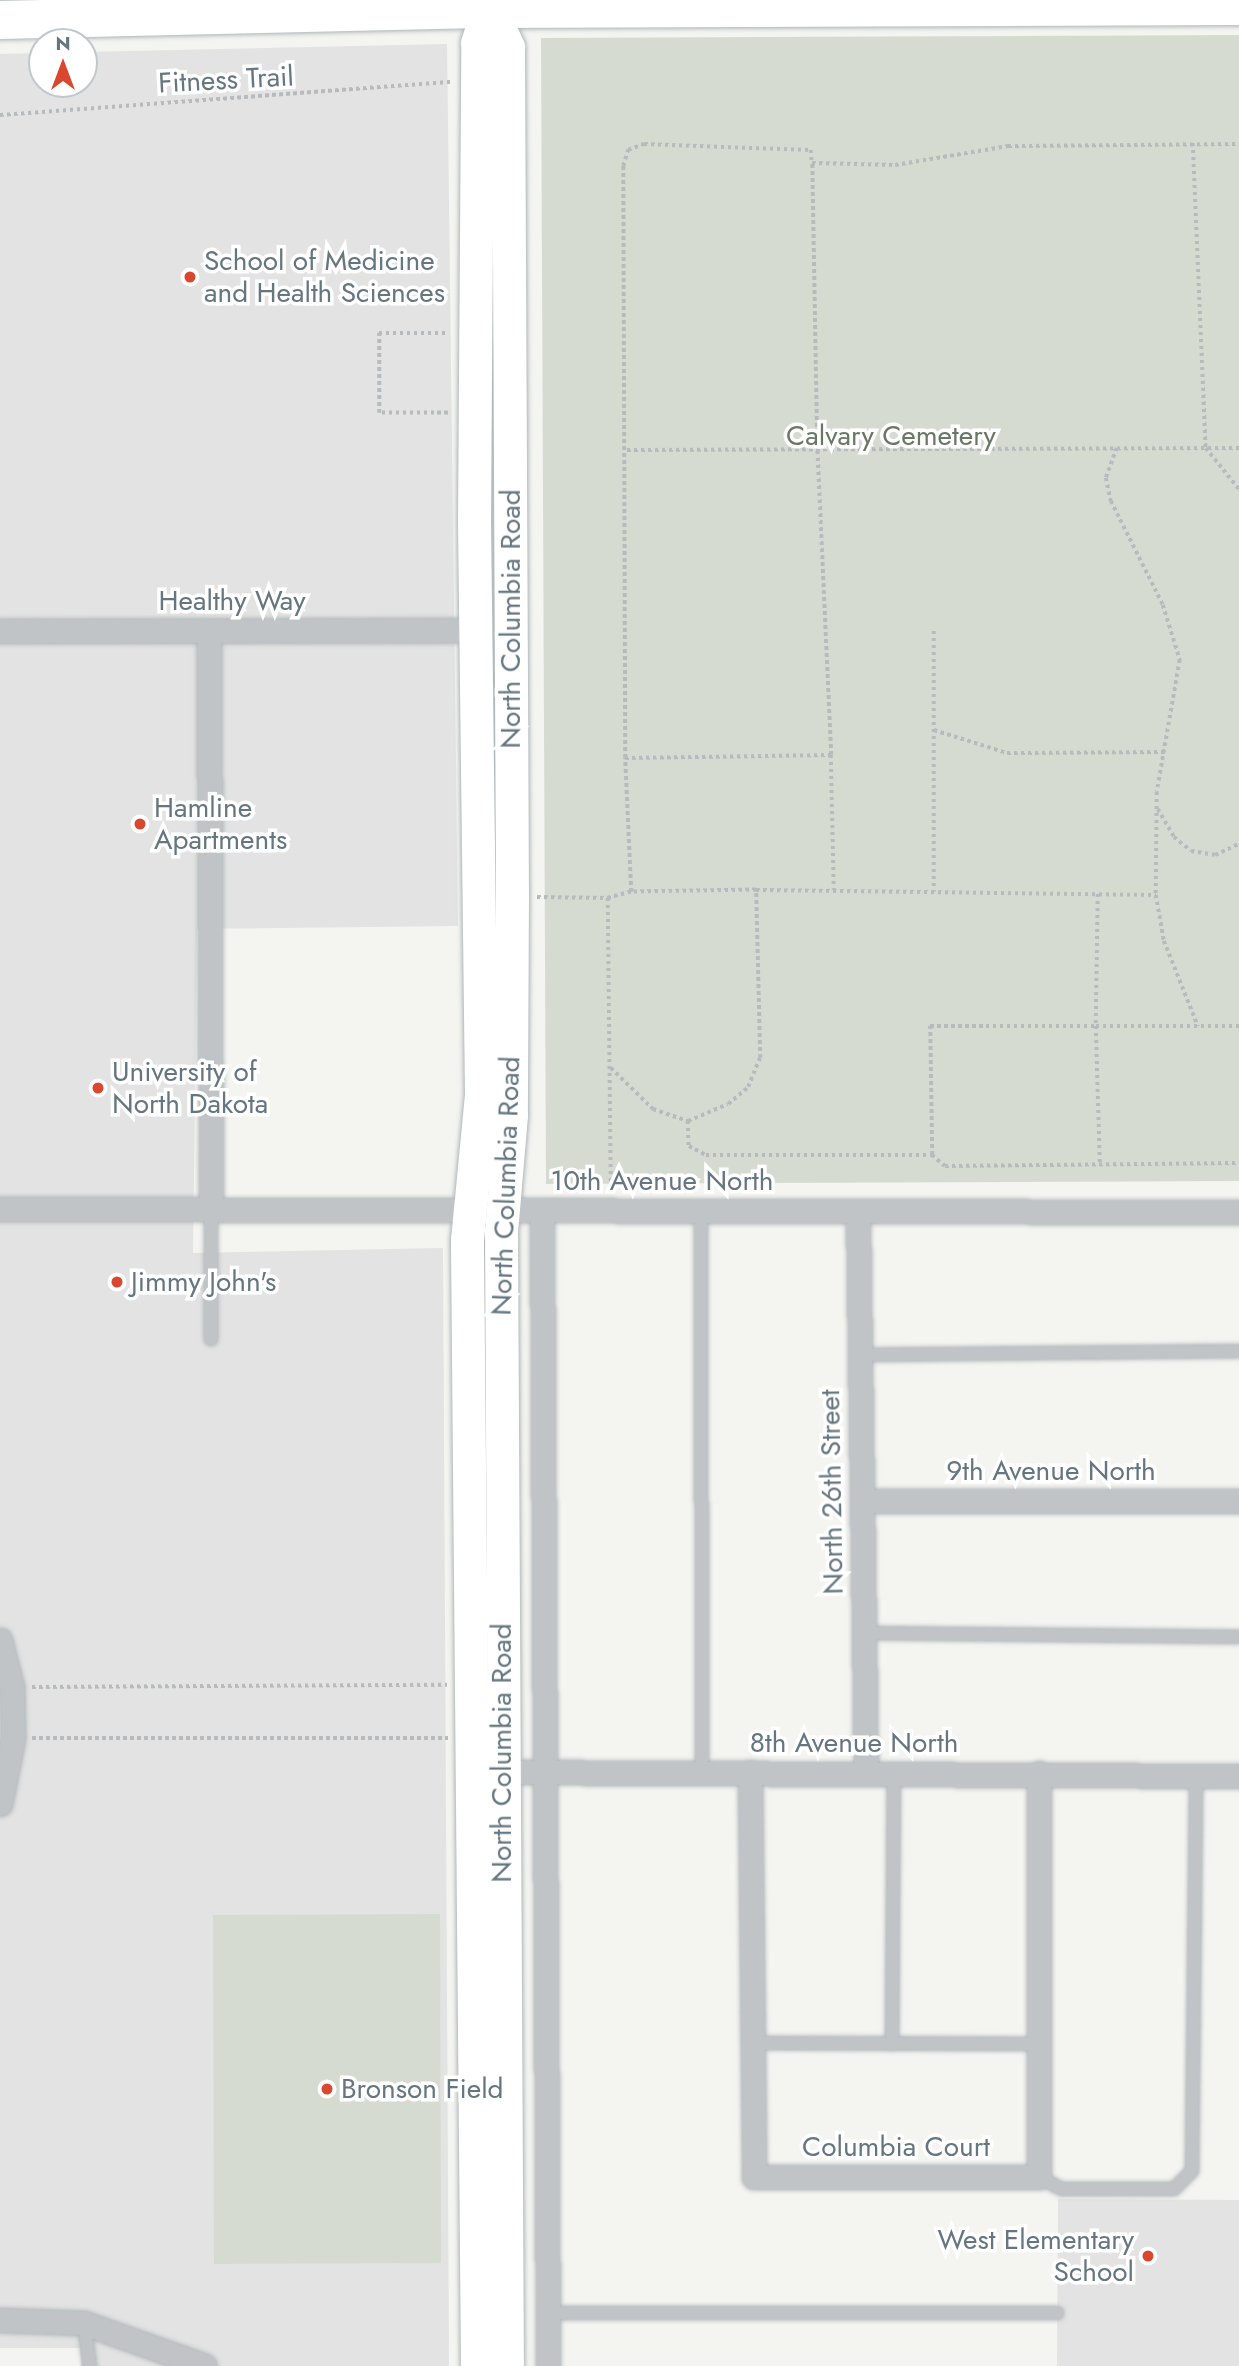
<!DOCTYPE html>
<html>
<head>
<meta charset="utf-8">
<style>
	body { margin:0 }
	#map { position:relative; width:1239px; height:2366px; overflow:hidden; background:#f4f4f1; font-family:Jost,sans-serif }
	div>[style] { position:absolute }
	.built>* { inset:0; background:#e2e3e2 }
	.green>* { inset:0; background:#d6dbd2 }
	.path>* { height:3.5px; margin-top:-1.75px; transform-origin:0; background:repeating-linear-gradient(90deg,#b8bbbd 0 3.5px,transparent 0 7px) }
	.roads { filter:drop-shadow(0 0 2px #b0b6b9) drop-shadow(0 0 2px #b0b6b9) }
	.lane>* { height:12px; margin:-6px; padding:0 6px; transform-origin:6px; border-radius:6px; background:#c0c4c7 }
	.street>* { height:23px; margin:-11.5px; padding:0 11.5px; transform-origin:11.5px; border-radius:11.5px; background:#c0c4c7 }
	.secondary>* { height:33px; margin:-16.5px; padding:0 16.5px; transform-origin:16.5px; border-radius:16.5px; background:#fff }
	.highway>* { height:38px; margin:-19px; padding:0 19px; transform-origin:19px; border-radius:19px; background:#fff }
	.dots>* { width:19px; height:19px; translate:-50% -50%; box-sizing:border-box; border:4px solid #fff; border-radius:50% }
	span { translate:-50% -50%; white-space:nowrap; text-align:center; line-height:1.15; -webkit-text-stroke:7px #fff; paint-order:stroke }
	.street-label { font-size:28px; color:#657680 }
	.poi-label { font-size:28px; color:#657680 }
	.left { translate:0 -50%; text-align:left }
	.right { translate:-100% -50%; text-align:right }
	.park-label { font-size:28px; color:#697864 }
	.north { position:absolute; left:28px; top:28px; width:70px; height:70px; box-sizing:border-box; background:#fff; border:2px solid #c1c8cc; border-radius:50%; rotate:0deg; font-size:19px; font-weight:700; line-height:28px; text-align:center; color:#657680 }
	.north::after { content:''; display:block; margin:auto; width:24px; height:32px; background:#d8472e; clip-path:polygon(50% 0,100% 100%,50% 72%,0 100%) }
</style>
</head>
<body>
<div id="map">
	<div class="built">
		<div style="clip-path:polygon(447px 44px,458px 926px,197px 929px,193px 1253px,443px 1248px,449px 2366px,81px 2366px,80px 2348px,0 2348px,0 54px,42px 53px,42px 84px,84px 84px,84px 52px)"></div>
		<div style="clip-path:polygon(1058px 2199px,1239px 2200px,1239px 2366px,1057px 2366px)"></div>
	</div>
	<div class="green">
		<div style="clip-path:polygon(1239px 35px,1239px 1181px,546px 1184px,541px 38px)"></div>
		<div style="clip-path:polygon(440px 1914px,441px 2263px,214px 2264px,213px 1915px)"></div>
	</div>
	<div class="path">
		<div style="left:0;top:115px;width:453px;rotate:-4.2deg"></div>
		<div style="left:1193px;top:143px;width:305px;rotate:87.6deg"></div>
		<div style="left:1206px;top:448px;width:53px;rotate:51.2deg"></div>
		<div style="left:448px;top:413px;width:69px;rotate:180deg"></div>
		<div style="left:379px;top:413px;width:80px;rotate:-90deg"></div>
		<div style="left:379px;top:333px;width:70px"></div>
		<div style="left:1117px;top:448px;width:32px;rotate:110deg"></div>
		<div style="left:1106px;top:478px;width:24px;rotate:78deg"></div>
		<div style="left:1111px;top:501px;width:116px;rotate:63.4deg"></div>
		<div style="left:1163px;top:605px;width:58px;rotate:72.8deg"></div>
		<div style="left:1180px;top:660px;width:134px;rotate:99.9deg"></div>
		<div style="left:1157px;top:792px;width:103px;rotate:90.6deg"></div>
		<div style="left:1156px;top:895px;width:47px;rotate:80.1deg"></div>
		<div style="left:1164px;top:941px;width:92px;rotate:68.2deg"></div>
		<div style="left:627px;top:450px;width:612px;rotate:-0.19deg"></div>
		<div style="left:934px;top:631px;width:261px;rotate:90deg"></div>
		<div style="left:934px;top:730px;width:77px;rotate:17.5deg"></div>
		<div style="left:1007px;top:753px;width:159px;rotate:-0.4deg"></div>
		<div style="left:831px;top:755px;width:135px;rotate:88.7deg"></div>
		<div style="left:625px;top:758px;width:206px;rotate:-0.8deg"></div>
		<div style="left:831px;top:755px;width:307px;rotate:-92.6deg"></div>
		<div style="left:817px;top:448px;width:285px;rotate:-91deg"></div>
		<div style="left:1158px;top:809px;width:32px;rotate:60deg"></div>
		<div style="left:1174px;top:837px;width:22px;rotate:39deg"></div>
		<div style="left:1191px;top:851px;width:24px;rotate:9deg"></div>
		<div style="left:1215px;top:855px;width:26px;rotate:-25deg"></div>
		<div style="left:756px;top:890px;width:400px;rotate:0.7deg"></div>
		<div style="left:631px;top:892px;width:134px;rotate:-92.6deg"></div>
		<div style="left:625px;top:758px;width:592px;rotate:-90.19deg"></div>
		<div style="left:623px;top:166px;width:17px;rotate:-73deg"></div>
		<div style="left:628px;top:150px;width:17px;rotate:-21deg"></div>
		<div style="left:644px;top:144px;width:167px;rotate:2.1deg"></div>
		<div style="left:811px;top:150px;width:13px;rotate:86deg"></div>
		<div style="left:812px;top:163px;width:83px;rotate:1.4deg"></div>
		<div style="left:895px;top:165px;width:115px;rotate:-9.5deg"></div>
		<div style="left:1008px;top:146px;width:231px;rotate:-0.5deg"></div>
		<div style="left:1098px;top:894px;width:132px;rotate:90.9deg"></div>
		<div style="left:1096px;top:1026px;width:143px"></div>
		<div style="left:537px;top:897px;width:71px;rotate:0.8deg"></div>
		<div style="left:611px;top:1068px;width:59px;rotate:44.3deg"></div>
		<div style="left:653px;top:1109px;width:37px;rotate:19deg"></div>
		<div style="left:688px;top:1121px;width:43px;rotate:-23deg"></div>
		<div style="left:728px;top:1104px;width:26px;rotate:-40deg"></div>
		<div style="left:748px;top:1087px;width:31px;rotate:-68deg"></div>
		<div style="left:760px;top:1058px;width:168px;rotate:-91.4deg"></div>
		<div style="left:756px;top:890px;width:125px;rotate:179.1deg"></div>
		<div style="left:631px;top:892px;width:24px;rotate:165deg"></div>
		<div style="left:608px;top:898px;width:293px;rotate:89.4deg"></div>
		<div style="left:688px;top:1121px;width:25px;rotate:88deg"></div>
		<div style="left:689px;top:1146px;width:19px;rotate:28deg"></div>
		<div style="left:706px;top:1155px;width:226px"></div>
		<div style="left:932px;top:1155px;width:17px;rotate:40deg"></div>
		<div style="left:945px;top:1166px;width:294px;rotate:-0.6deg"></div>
		<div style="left:932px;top:1155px;width:129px;rotate:-90.9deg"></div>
		<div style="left:930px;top:1026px;width:166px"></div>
		<div style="left:1096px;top:1026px;width:138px;rotate:88.3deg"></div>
		<div style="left:32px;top:1687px;width:415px;rotate:-0.3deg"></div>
		<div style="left:32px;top:1738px;width:416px"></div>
	</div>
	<div class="roads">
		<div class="lane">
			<div style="left:701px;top:1211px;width:561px;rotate:89.9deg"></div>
			<div style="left:211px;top:1339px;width:131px;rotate:-90deg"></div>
			<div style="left:860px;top:1355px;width:379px;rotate:-0.6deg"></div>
			<div style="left:864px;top:1633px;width:375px;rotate:0.6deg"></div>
			<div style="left:753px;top:2043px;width:286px;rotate:0.2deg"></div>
			<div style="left:892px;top:2044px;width:272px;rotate:-89.6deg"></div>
			<div style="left:1039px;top:2177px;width:26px;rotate:28deg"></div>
			<div style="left:1062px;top:2189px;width:112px"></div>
			<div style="left:1174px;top:2189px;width:25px;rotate:-45deg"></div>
			<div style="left:1192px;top:2171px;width:396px;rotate:-89.4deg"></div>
			<div style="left:548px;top:2313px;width:509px"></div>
			<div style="left:84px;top:2323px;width:43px;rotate:82.1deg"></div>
		</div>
		<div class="street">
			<div style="left:0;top:631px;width:463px;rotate:-0.1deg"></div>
			<div style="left:209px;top:631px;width:577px;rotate:89.8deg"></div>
			<div style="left:0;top:1209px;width:1239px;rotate:0.14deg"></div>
			<div style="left:542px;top:1210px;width:1156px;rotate:89.7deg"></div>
			<div style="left:858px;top:1212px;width:560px;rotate:89.18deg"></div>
			<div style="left:862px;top:1501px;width:377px"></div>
			<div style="left:0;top:1640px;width:49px;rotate:75.7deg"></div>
			<div style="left:12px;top:1687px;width:51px;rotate:88.9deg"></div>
			<div style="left:13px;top:1738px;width:67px;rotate:101.1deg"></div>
			<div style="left:490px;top:1772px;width:749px;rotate:0.31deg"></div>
			<div style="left:750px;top:1772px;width:405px;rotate:89.4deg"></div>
			<div style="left:754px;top:2177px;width:285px"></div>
			<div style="left:1039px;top:2177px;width:404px;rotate:-90deg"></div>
			<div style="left:0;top:2320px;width:84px;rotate:2deg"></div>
			<div style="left:84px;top:2323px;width:128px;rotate:19.6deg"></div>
		</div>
		<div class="secondary">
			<div style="left:491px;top:9px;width:42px;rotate:65.9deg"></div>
			<div style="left:508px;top:47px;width:850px;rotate:89.73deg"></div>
			<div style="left:512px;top:897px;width:218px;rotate:90.3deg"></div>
			<div style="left:511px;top:1115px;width:117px;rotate:94.9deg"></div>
			<div style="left:501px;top:1232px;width:1134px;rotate:89.7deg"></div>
			<div style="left:477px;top:2366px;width:1126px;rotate:-90.51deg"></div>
			<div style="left:467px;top:1240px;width:146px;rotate:-84.5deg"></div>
			<div style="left:481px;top:1095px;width:574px;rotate:-90.7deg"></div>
			<div style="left:474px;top:521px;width:478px;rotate:-89.6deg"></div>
			<div style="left:477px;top:43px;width:45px;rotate:-72deg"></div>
		</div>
		<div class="highway">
			<div style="left:0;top:20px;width:491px;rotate:-1.3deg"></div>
			<div style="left:491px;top:9px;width:748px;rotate:-0.23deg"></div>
		</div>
	</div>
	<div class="dots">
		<div style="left:190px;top:277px;background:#d8472e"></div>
		<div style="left:140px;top:824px;background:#d8472e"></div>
		<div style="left:98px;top:1088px;background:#d8472e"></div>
		<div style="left:117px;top:1282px;background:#d8472e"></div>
		<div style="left:327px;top:2089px;background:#d8472e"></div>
		<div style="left:1148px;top:2256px;background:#d8472e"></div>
	</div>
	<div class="street-label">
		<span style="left:226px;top:80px;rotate:-3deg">Fitness Trail</span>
		<span style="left:232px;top:601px">Healthy Way</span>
		<span style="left:511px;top:619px;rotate:-90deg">North Columbia Road</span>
		<span style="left:662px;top:1181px">10th Avenue North</span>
		<span style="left:506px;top:1186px;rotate:-88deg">North Columbia Road</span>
		<span style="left:1051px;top:1471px">9th Avenue North</span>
		<span style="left:832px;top:1492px;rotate:-91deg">North 26th Street</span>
		<span style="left:854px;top:1743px">8th Avenue North</span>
		<span style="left:502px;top:1753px;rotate:-90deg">North Columbia Road</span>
		<span style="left:896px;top:2147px">Columbia Court</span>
	</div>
	<div class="poi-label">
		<span class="left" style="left:204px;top:277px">School of Medicine<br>and Health Sciences</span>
		<span class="left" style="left:154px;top:824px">Hamline<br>Apartments</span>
		<span class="left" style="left:112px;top:1088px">University of<br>North Dakota</span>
		<span class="left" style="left:131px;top:1282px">Jimmy John's</span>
		<span class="left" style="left:341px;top:2089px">Bronson Field</span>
		<span class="right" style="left:1134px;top:2256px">West Elementary<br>School</span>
	</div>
	<div class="park-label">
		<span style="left:891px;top:436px">Calvary Cemetery</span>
	</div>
	<div class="north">N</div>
</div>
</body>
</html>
